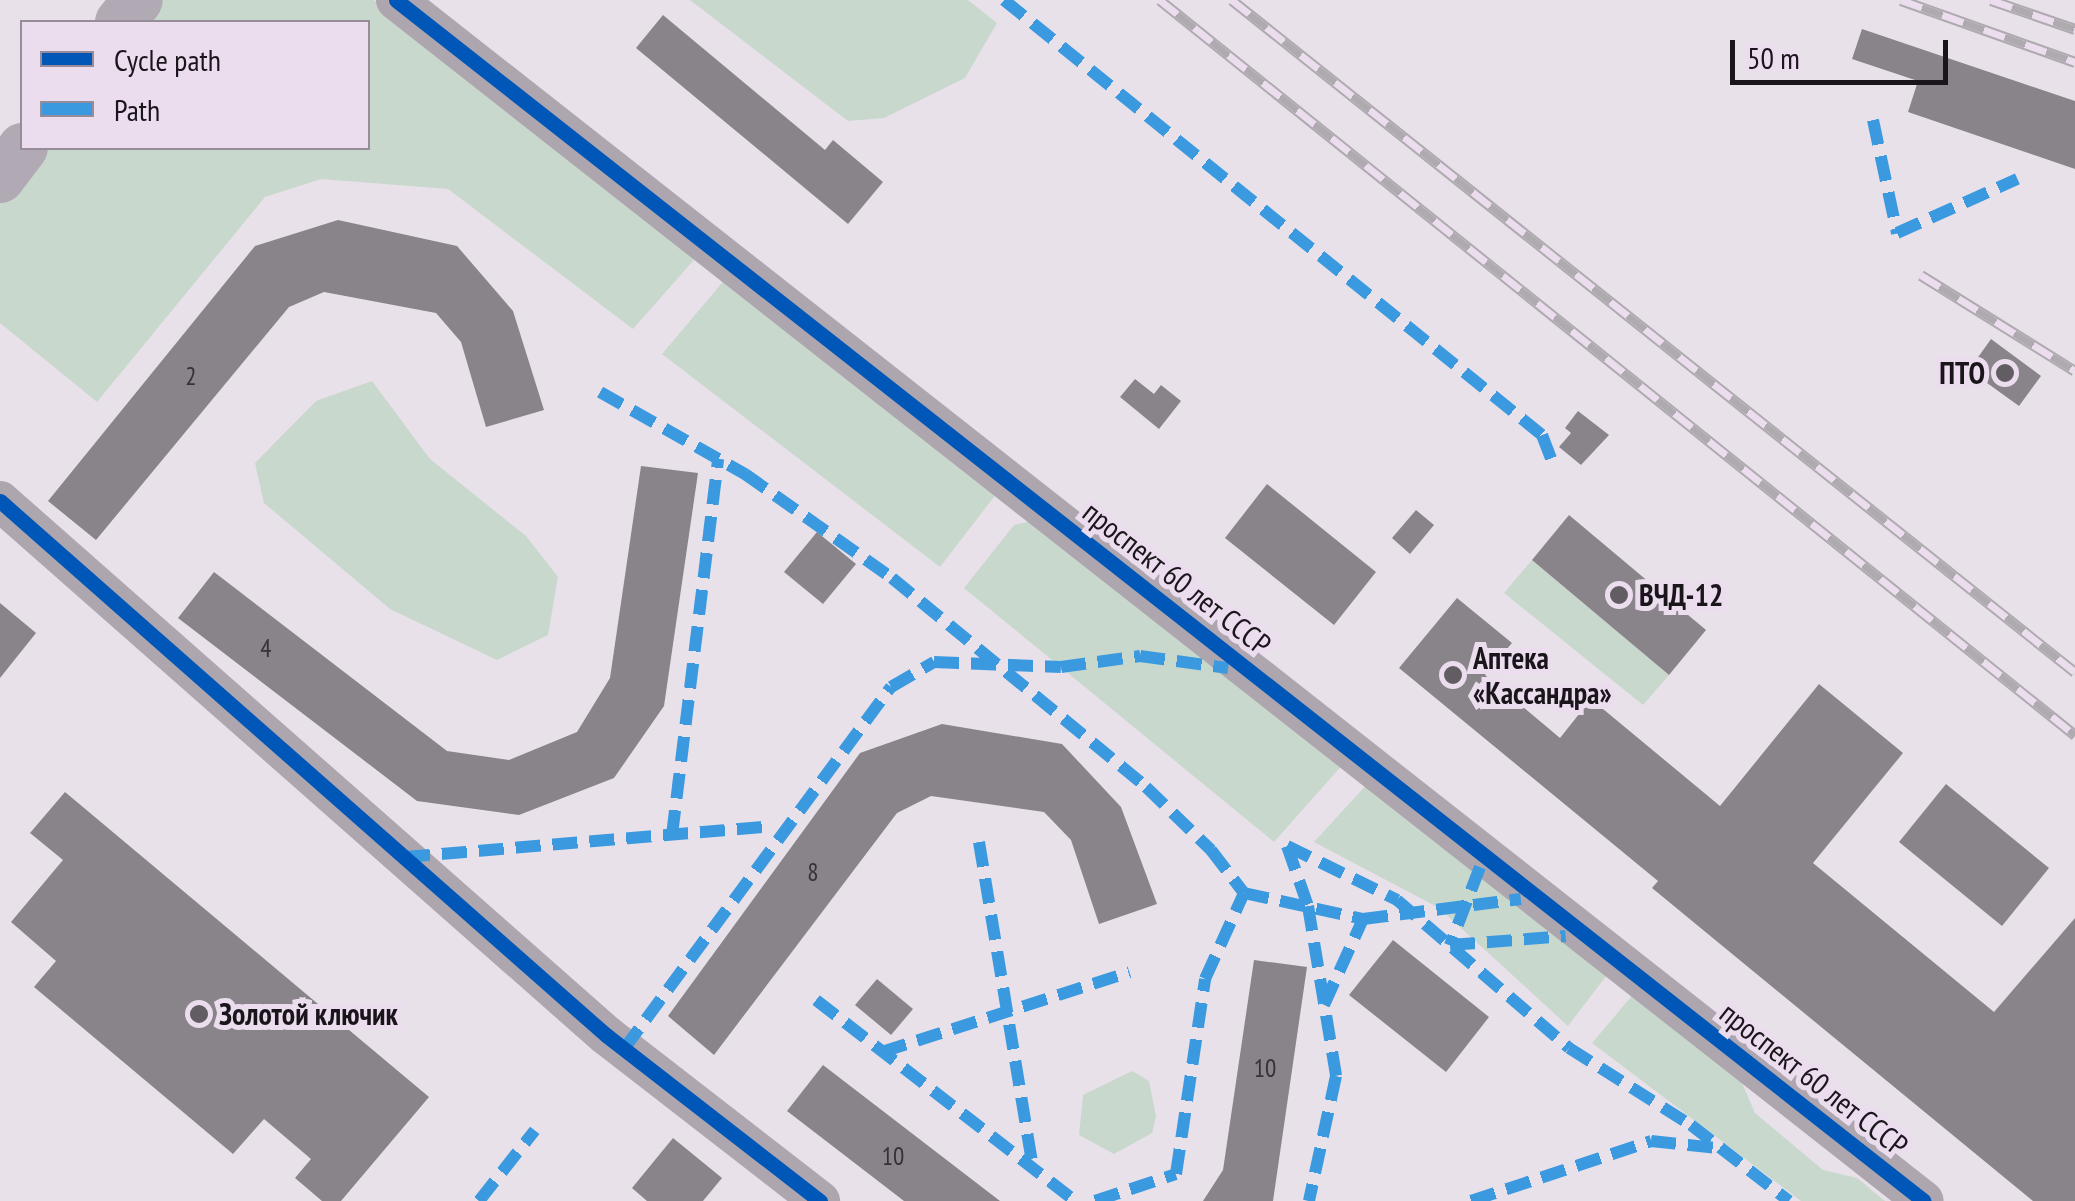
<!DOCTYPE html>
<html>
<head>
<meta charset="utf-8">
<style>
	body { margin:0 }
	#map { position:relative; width:2075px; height:1201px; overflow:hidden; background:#e8e1ea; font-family:"PT Sans Narrow",sans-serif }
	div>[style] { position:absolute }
	.green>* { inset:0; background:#c9d8cc }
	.building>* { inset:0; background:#89848a }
	.minor>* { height:40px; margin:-20px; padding:0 20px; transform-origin:20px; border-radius:20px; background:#ada6af }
	.major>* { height:50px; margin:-25px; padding:0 25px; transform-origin:25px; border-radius:25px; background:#b1a9b3 }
	.rail>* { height:11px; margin-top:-5.5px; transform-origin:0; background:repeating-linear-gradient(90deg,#ebddee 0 22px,#afaab0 0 44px); box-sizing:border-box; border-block:2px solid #afaab0 }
	.quiet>* { height:12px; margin-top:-6px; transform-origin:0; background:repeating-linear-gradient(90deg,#3b9adf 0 25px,transparent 0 37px) }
	.cycleway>* { height:15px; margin:-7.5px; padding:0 7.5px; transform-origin:7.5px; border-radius:7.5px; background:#0057b8 }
	.dots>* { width:28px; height:28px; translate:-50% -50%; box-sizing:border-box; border:5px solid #ebddee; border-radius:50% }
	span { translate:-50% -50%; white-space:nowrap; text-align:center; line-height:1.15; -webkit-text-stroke:10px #ebddee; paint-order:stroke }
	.number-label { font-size:25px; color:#363137 }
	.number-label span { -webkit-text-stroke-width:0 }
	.poi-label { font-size:30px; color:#1a151b; font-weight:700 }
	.right { translate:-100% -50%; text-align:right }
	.left { translate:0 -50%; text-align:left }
	.street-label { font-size:30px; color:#1a151b }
	.legend { position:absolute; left:20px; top:20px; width:350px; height:130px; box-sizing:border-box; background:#ebddee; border:2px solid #978d9a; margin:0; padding:12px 18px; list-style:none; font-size:30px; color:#1a151b }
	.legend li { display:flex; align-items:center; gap:20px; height:50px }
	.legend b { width:50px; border:2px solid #978d9a }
	.scale { position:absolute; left:1730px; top:40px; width:218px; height:45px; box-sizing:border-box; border:5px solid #1a151b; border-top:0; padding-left:12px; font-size:30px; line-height:35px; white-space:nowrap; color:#1a151b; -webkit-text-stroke:8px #ebddee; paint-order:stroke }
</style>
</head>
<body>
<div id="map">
	<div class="green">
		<div style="clip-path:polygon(147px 0,374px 0,700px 253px,633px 329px,448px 189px,321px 179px,265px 197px,97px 402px,0 323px,0 192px,34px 148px,368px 148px,368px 22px,130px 22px)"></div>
		<div style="clip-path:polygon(690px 0,968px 0,997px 23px,965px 78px,884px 118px,848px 121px)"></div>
		<div style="clip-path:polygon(727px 277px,997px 493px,940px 567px,662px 354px)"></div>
		<div style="clip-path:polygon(372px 381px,430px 459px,526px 536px,558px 577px,548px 635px,497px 660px,390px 609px,264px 503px,255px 463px,316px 401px)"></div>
		<div style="clip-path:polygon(1041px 519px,1345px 762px,1274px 842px,964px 588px,1014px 525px)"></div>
		<div style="clip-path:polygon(1532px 560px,1669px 675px,1643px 705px,1504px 593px)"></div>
		<div style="clip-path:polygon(1370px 781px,1610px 971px,1568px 1026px,1439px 908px,1314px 842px)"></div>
		<div style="clip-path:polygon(1636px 991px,1739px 1076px,1755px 1113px,1823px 1170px,1857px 1178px,1885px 1201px,1801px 1201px,1592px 1043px)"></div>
		<div style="clip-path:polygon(1132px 1071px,1149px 1081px,1156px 1116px,1152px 1133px,1114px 1154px,1079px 1135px,1083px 1095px)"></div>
	</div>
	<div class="building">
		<div style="clip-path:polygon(663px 15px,825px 150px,833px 140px,883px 182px,848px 224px,636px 48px)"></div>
		<div style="clip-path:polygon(1862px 29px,2075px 101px,2075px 169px,1908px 112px,1918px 81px,1852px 59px)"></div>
		<div style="clip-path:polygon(338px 220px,457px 246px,513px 311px,544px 410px,486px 427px,461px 342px,436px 313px,324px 292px,289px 307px,96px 540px,48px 501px,255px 246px)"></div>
		<div style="clip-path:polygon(1991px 339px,2041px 376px,2019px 406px,1969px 370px)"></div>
		<div style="clip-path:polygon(1135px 379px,1154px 394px,1161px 385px,1181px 401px,1159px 429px,1120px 397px)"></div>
		<div style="clip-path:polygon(1578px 411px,1609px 435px,1581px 465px,1559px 447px,1571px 433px,1565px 428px)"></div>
		<div style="clip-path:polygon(641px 466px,698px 473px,664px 706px,614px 778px,519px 815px,417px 801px,178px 618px,214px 572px,447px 751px,509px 760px,577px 732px,610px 678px)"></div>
		<div style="clip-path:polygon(1267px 484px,1376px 572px,1334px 625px,1225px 538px)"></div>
		<div style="clip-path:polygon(1416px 510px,1434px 525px,1410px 554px,1392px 538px)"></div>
		<div style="clip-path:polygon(1569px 515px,1706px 630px,1669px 675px,1532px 560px)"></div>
		<div style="clip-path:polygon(817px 532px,856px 564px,823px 604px,784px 572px)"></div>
		<div style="clip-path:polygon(1457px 598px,1512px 643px,1485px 675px,1560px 738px,1591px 699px,1720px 806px,1819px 684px,1903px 753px,1813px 863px,1994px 1012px,2075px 918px,2075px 1201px,2033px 1201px,1652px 888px,1658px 881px,1399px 668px)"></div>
		<div style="clip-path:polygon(0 603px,36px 633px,0 678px)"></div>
		<div style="clip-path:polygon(942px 724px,1062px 744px,1121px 807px,1157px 904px,1099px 924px,1071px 840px,1044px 812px,931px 796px,897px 813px,714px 1055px,668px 1016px,860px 753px)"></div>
		<div style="clip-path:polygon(1946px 784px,2049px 868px,2002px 926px,1899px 842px)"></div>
		<div style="clip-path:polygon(65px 792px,429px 1097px,341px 1201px,322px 1201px,295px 1178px,311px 1159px,264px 1119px,233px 1154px,34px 987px,56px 961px,11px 922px,63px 860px,30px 833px)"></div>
		<div style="clip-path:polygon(1393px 940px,1489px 1017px,1446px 1072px,1349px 995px)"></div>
		<div style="clip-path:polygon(1254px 960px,1307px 967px,1273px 1201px,1203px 1201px,1223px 1170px)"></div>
		<div style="clip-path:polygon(877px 979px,913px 1009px,891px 1035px,855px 1005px)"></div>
		<div style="clip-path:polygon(823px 1065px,1000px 1201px,904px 1201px,787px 1111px)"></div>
		<div style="clip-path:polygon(673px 1138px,722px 1178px,703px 1201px,647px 1201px,632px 1188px)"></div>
	</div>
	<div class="minor">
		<div style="left:396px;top:0;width:1943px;rotate:38.17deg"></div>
		<div style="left:0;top:501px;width:808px;rotate:41.39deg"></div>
		<div style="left:606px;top:1035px;width:271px;rotate:37.8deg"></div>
	</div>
	<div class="major">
		<div style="left:120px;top:22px;width:28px;rotate:-51deg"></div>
		<div style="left:0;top:178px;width:38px;rotate:-53deg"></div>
	</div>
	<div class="rail">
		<div style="left:1160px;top:0;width:1174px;rotate:38.77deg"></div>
		<div style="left:1232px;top:0;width:1078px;rotate:38.56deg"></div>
		<div style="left:1901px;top:0;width:185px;rotate:19.6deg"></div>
		<div style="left:1991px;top:0;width:89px;rotate:19deg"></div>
		<div style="left:1921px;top:275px;width:181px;rotate:31.9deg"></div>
	</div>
	<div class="quiet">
		<div style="left:1004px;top:0;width:692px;rotate:38.96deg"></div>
		<div style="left:1542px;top:435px;width:28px;rotate:69deg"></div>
		<div style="left:1873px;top:120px;width:116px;rotate:78deg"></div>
		<div style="left:1897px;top:233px;width:132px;rotate:-24.2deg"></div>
		<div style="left:600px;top:392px;width:167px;rotate:29.5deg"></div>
		<div style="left:745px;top:474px;width:180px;rotate:35.3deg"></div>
		<div style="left:892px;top:578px;width:329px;rotate:39.4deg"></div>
		<div style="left:1146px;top:787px;width:91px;rotate:44.1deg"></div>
		<div style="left:1211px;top:850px;width:54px;rotate:52.5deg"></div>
		<div style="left:1244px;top:893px;width:122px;rotate:12.3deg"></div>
		<div style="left:1363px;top:919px;width:159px;rotate:-7.2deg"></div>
		<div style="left:672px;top:835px;width:379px;rotate:-83deg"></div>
		<div style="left:979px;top:842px;width:331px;rotate:80.6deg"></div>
		<div style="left:1287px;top:846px;width:123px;rotate:26.1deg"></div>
		<div style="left:1397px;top:900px;width:227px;rotate:40.7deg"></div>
		<div style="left:1569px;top:1048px;width:144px;rotate:32.3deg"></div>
		<div style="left:1691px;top:1125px;width:124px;rotate:37.8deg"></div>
		<div style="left:1287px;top:846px;width:64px;rotate:70.7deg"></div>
		<div style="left:1308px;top:906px;width:172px;rotate:80.6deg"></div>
		<div style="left:1336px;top:1076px;width:128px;rotate:102.2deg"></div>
		<div style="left:405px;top:857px;width:359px;rotate:-4.8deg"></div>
		<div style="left:1480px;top:867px;width:84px;rotate:111deg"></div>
		<div style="left:1450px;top:945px;width:116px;rotate:-4.4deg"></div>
		<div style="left:816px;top:1000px;width:328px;rotate:37.8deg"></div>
		<div style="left:1324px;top:1005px;width:94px;rotate:-65.6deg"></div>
		<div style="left:624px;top:1049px;width:450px;rotate:-53.6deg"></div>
		<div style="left:891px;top:687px;width:50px;rotate:-30.2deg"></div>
		<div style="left:934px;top:662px;width:127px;rotate:2.3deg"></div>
		<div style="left:1061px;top:667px;width:80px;rotate:-7.9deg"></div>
		<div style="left:1140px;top:656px;width:89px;rotate:7.8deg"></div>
		<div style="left:882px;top:1052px;width:260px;rotate:-17.9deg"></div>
		<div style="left:479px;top:1201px;width:90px;rotate:-51.7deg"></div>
		<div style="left:1095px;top:1201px;width:85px;rotate:-18.4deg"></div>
		<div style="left:1176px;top:1174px;width:197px;rotate:-81.5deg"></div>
		<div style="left:1205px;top:979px;width:94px;rotate:-65.6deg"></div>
		<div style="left:1471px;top:1201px;width:190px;rotate:-18.4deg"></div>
		<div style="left:1651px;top:1141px;width:65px;rotate:6.1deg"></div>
	</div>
	<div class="cycleway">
		<div style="left:396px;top:0;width:1943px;rotate:38.17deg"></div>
		<div style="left:0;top:501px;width:808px;rotate:41.39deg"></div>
		<div style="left:606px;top:1035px;width:271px;rotate:37.8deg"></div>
	</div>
	<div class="dots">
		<div style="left:2005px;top:373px;background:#625c63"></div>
		<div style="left:1619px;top:595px;background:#625c63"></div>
		<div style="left:1453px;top:675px;background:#625c63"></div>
		<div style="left:199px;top:1014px;background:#625c63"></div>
	</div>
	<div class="number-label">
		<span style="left:191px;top:376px">2</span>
		<span style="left:266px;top:648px">4</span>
		<span style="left:813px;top:872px">8</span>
		<span style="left:1265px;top:1068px">10</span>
		<span style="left:893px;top:1156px">10</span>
	</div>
	<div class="poi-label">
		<span class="right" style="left:1985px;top:373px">ПТО</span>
		<span class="left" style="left:1639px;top:595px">ВЧД-12</span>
		<span class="left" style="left:1473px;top:675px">Аптека<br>«Кассандра»</span>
		<span class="left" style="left:219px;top:1014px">Золотой ключик</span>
	</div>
	<div class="street-label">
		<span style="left:1177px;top:578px;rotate:38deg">проспект 60 лет СССР</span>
		<span style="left:1814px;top:1079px;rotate:38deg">проспект 60 лет СССР</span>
	</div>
	<ul class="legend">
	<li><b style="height:12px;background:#0057b8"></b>Cycle path</li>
	<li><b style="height:12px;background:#3b9adf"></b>Path</li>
	</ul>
	<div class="scale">50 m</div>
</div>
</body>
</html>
